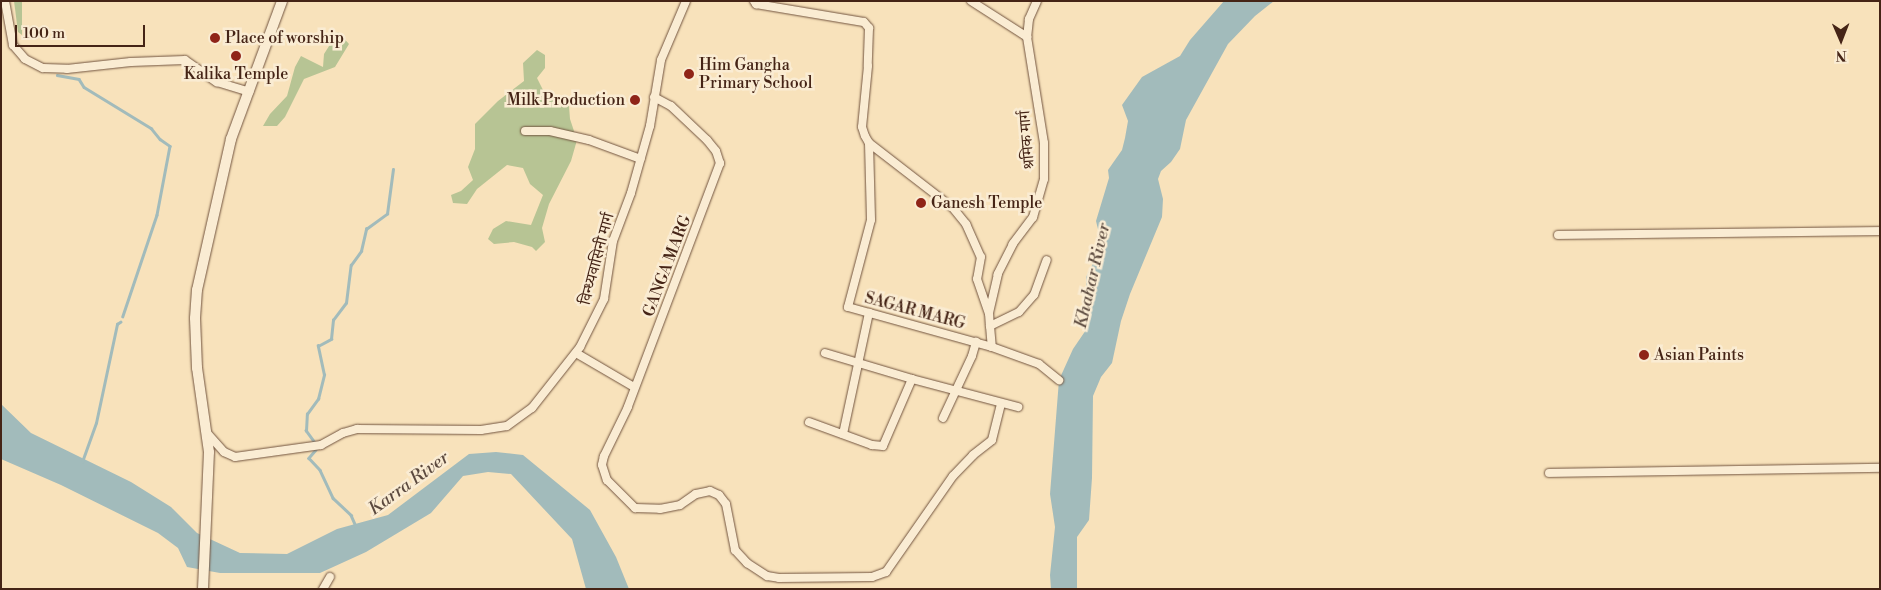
<!DOCTYPE html>
<html>
<head>
<meta charset="utf-8">
<style>
	body { margin:0 }
	#map { position:relative; width:1881px; height:590px; overflow:hidden; background:#f8e2bb; font-family:"Libre Bodoni","Noto Serif Devanagari",serif }
	div>[style] { position:absolute }
	.green>* { inset:0; background:#b7c494 }
	.water>* { inset:0; background:#a2bbbb }
	.stream>* { height:2.5px; margin:-1.25px; padding:0 1.25px; transform-origin:1.25px; border-radius:1.25px; background:#a2bbbb }
	.roads { filter:drop-shadow(0 0 1px #72543f) drop-shadow(0 0 1px #72543f) }
	.street>* { height:8px; margin:-4px; padding:0 4px; transform-origin:4px; border-radius:4px; background:#faecd3 }
	.secondary>* { height:10px; margin:-5px; padding:0 5px; transform-origin:5px; border-radius:5px; background:#faecd3 }
	.dots>* { width:14px; height:14px; translate:-50% -50%; box-sizing:border-box; border:2px solid #faecd3; border-radius:50% }
	span { translate:-50% -50%; white-space:nowrap; text-align:center; line-height:1.15; -webkit-text-stroke:5px #faecd3; paint-order:stroke }
	.poi-label { font-size:16px; color:#452416 }
	.left { translate:0 -50%; text-align:left }
	.right { translate:-100% -50%; text-align:right }
	.street-label { font-size:16px; color:#452416 }
	.water-label { font-size:18px; color:#5c4a3f; font-style:italic }
	.frame { position:absolute; inset:0; border:2px solid #452416; pointer-events:none }
	.north { position:absolute; left:1816px; top:15px; width:50px; height:50px; -webkit-text-stroke:4px #faecd3; paint-order:stroke; rotate:179deg; font-size:14px; font-weight:700; line-height:20px; text-align:center; color:#452416 }
	.north::after { content:''; display:block; margin:auto; width:18px; height:22px; background:#452416; clip-path:polygon(50% 0,100% 100%,50% 72%,0 100%) }
	.scale { position:absolute; left:15px; top:25px; width:130px; height:22px; box-sizing:border-box; border:2px solid #452416; border-top:0; padding-left:6px; font-size:15px; line-height:18px; white-space:nowrap; color:#452416; -webkit-text-stroke:4px #faecd3; paint-order:stroke }
</style>
</head>
<body>
<div id="map">
	<div class="green">
		<div style="clip-path:polygon(14px 1px,22px 1px,22px 35px,18px 32px)"></div>
		<div style="clip-path:polygon(338px 32px,349px 44px,335px 67px,304px 79px,285px 117px,277px 126px,263px 126px,270px 114px,287px 96px,295px 67px,301px 56px,323px 67px,324px 54px)"></div>
		<div style="clip-path:polygon(537px 50px,545px 55px,545px 68px,537px 78px,546px 96px,569px 106px,570px 119px,577px 140px,571px 161px,549px 204px,542px 228px,545px 242px,536px 251px,532px 247px,514px 242px,494px 244px,488px 239px,493px 229px,506px 221px,531px 225px,543px 195px,530px 184px,523px 168px,507px 165px,477px 189px,467px 204px,453px 203px,451px 195px,461px 191px,473px 180px,468px 167px,475px 149px,475px 124px,498px 101px,524px 81px,523px 63px)"></div>
	</div>
	<div class="water">
		<div style="clip-path:polygon(1224px 1px,1274px 1px,1255px 16px,1228px 44px,1186px 120px,1180px 149px,1171px 162px,1161px 171px,1158px 179px,1163px 199px,1162px 217px,1130px 294px,1121px 321px,1112px 363px,1101px 377px,1093px 396px,1092px 478px,1089px 520px,1077px 537px,1077px 589px,1051px 589px,1050px 575px,1055px 527px,1050px 494px,1059px 380px,1073px 349px,1088px 327px,1086px 277px,1102px 246px,1096px 221px,1109px 178px,1108px 170px,1122px 150px,1125px 138px,1128px 121px,1122px 105px,1142px 77px,1180px 56px,1190px 40px)"></div>
		<div style="clip-path:polygon(1px 404px,31px 433px,131px 482px,171px 507px,197px 533px,240px 553px,287px 554px,337px 529px,388px 515px,469px 454px,496px 452px,523px 455px,590px 510px,616px 557px,629px 589px,586px 589px,572px 539px,511px 474px,488px 472px,463px 476px,431px 513px,366px 552px,320px 573px,220px 573px,187px 567px,178px 548px,158px 533px,61px 485px,1px 459px)"></div>
	</div>
	<div class="stream">
		<div style="left:57px;top:75px;width:22px;rotate:10deg"></div>
		<div style="left:79px;top:79px;width:9px;rotate:58deg"></div>
		<div style="left:84px;top:87px;width:79px;rotate:31.5deg"></div>
		<div style="left:151px;top:128px;width:14px;rotate:51deg"></div>
		<div style="left:160px;top:139px;width:12px;rotate:35deg"></div>
		<div style="left:170px;top:146px;width:70px;rotate:100.7deg"></div>
		<div style="left:157px;top:215px;width:107px;rotate:108.6deg"></div>
		<div style="left:314px;top:442px;width:14px;rotate:-126deg"></div>
		<div style="left:306px;top:431px;width:17px;rotate:-87deg"></div>
		<div style="left:307px;top:414px;width:19px;rotate:-54deg"></div>
		<div style="left:318px;top:399px;width:25px;rotate:-76deg"></div>
		<div style="left:324px;top:375px;width:30px;rotate:-102deg"></div>
		<div style="left:318px;top:346px;width:15px;rotate:-28deg"></div>
		<div style="left:331px;top:339px;width:19px;rotate:-84deg"></div>
		<div style="left:333px;top:320px;width:21px;rotate:-53deg"></div>
		<div style="left:346px;top:303px;width:38px;rotate:-83deg"></div>
		<div style="left:351px;top:265px;width:17px;rotate:-54deg"></div>
		<div style="left:361px;top:251px;width:23px;rotate:-77deg"></div>
		<div style="left:366px;top:229px;width:26px;rotate:-36deg"></div>
		<div style="left:387px;top:214px;width:45px;rotate:-82.4deg"></div>
		<div style="left:316px;top:450px;width:11px;rotate:131deg"></div>
		<div style="left:309px;top:458px;width:16px;rotate:47deg"></div>
		<div style="left:320px;top:470px;width:31px;rotate:65deg"></div>
		<div style="left:333px;top:498px;width:25px;rotate:43deg"></div>
		<div style="left:351px;top:515px;width:12px;rotate:66deg"></div>
		<div style="left:82px;top:462px;width:41px;rotate:-70.3deg"></div>
		<div style="left:96px;top:423px;width:101px;rotate:-78deg"></div>
		<div style="left:117px;top:324px;width:4px;rotate:-34deg"></div>
	</div>
	<div class="roads">
		<div class="street">
			<div style="left:5px;top:1px;width:45px;rotate:79.7deg"></div>
			<div style="left:13px;top:45px;width:18px;rotate:49deg"></div>
			<div style="left:25px;top:59px;width:20px;rotate:27deg"></div>
			<div style="left:43px;top:68px;width:24px;rotate:2deg"></div>
			<div style="left:67px;top:69px;width:64px;rotate:-6.2deg"></div>
			<div style="left:131px;top:62px;width:54px;rotate:-2.1deg"></div>
			<div style="left:185px;top:60px;width:39px;rotate:35deg"></div>
			<div style="left:217px;top:82px;width:34px;rotate:17deg"></div>
			<div style="left:754px;top:1px;width:4px;rotate:56deg"></div>
			<div style="left:756px;top:4px;width:109px;rotate:9.5deg"></div>
			<div style="left:864px;top:22px;width:8px;rotate:50deg"></div>
			<div style="left:869px;top:28px;width:38px;rotate:92deg"></div>
			<div style="left:868px;top:66px;width:61px;rotate:95.6deg"></div>
			<div style="left:862px;top:127px;width:9px;rotate:72deg"></div>
			<div style="left:865px;top:136px;width:8px;rotate:60deg"></div>
			<div style="left:869px;top:143px;width:106px;rotate:37.7deg"></div>
			<div style="left:953px;top:208px;width:21px;rotate:51deg"></div>
			<div style="left:966px;top:224px;width:36px;rotate:66deg"></div>
			<div style="left:981px;top:257px;width:22px;rotate:100deg"></div>
			<div style="left:977px;top:279px;width:36px;rotate:71deg"></div>
			<div style="left:971px;top:1px;width:67px;rotate:32.7deg"></div>
			<div style="left:1037px;top:1px;width:20px;rotate:114deg"></div>
			<div style="left:1029px;top:19px;width:18px;rotate:96deg"></div>
			<div style="left:1027px;top:37px;width:107px;rotate:80.9deg"></div>
			<div style="left:1044px;top:143px;width:36px;rotate:90deg"></div>
			<div style="left:1044px;top:179px;width:40px;rotate:106deg"></div>
			<div style="left:1033px;top:217px;width:34px;rotate:127deg"></div>
			<div style="left:1013px;top:244px;width:34px;rotate:117deg"></div>
			<div style="left:998px;top:274px;width:40px;rotate:103deg"></div>
			<div style="left:989px;top:313px;width:13px;rotate:86deg"></div>
			<div style="left:990px;top:326px;width:21px;rotate:85deg"></div>
			<div style="left:992px;top:347px;width:50px;rotate:19.9deg"></div>
			<div style="left:1039px;top:364px;width:26px;rotate:39deg"></div>
			<div style="left:654px;top:97px;width:19px;rotate:28deg"></div>
			<div style="left:671px;top:106px;width:50px;rotate:43.4deg"></div>
			<div style="left:707px;top:140px;width:14px;rotate:51deg"></div>
			<div style="left:716px;top:151px;width:13px;rotate:72deg"></div>
			<div style="left:720px;top:163px;width:261px;rotate:110.7deg"></div>
			<div style="left:628px;top:407px;width:55px;rotate:116.1deg"></div>
			<div style="left:604px;top:456px;width:9px;rotate:103deg"></div>
			<div style="left:602px;top:465px;width:16px;rotate:72deg"></div>
			<div style="left:607px;top:480px;width:40px;rotate:45deg"></div>
			<div style="left:635px;top:508px;width:25px;rotate:2deg"></div>
			<div style="left:660px;top:509px;width:20px;rotate:-11deg"></div>
			<div style="left:680px;top:505px;width:19px;rotate:-35deg"></div>
			<div style="left:696px;top:494px;width:14px;rotate:-12deg"></div>
			<div style="left:710px;top:491px;width:10px;rotate:24deg"></div>
			<div style="left:719px;top:495px;width:11px;rotate:52deg"></div>
			<div style="left:726px;top:504px;width:47px;rotate:78.9deg"></div>
			<div style="left:735px;top:550px;width:18px;rotate:47deg"></div>
			<div style="left:747px;top:563px;width:24px;rotate:33deg"></div>
			<div style="left:767px;top:576px;width:12px;rotate:9deg"></div>
			<div style="left:779px;top:578px;width:93px;rotate:-0.6deg"></div>
			<div style="left:872px;top:577px;width:15px;rotate:-20deg"></div>
			<div style="left:886px;top:572px;width:117px;rotate:-55.1deg"></div>
			<div style="left:953px;top:476px;width:29px;rotate:-46deg"></div>
			<div style="left:973px;top:455px;width:24px;rotate:-38deg"></div>
			<div style="left:992px;top:440px;width:38px;rotate:-76deg"></div>
			<div style="left:525px;top:131px;width:25px"></div>
			<div style="left:550px;top:131px;width:40px;rotate:13deg"></div>
			<div style="left:589px;top:140px;width:55px;rotate:20.1deg"></div>
			<div style="left:869px;top:143px;width:77px;rotate:88.5deg"></div>
			<div style="left:871px;top:220px;width:90px;rotate:104.8deg"></div>
			<div style="left:848px;top:307px;width:149px;rotate:15.5deg"></div>
			<div style="left:1558px;top:235px;width:322px;rotate:-0.7deg"></div>
			<div style="left:990px;top:326px;width:32px;rotate:-26deg"></div>
			<div style="left:1019px;top:312px;width:23px;rotate:-49deg"></div>
			<div style="left:1034px;top:295px;width:37px;rotate:-70deg"></div>
			<div style="left:576px;top:353px;width:67px;rotate:30.4deg"></div>
			<div style="left:825px;top:353px;width:91px;rotate:16.6deg"></div>
			<div style="left:912px;top:379px;width:110px;rotate:14.8deg"></div>
			<div style="left:943px;top:418px;width:68px;rotate:-64.9deg"></div>
			<div style="left:972px;top:356px;width:15px;rotate:-74deg"></div>
			<div style="left:809px;top:422px;width:67px;rotate:20.1deg"></div>
			<div style="left:872px;top:445px;width:11px;rotate:5deg"></div>
			<div style="left:883px;top:446px;width:73px;rotate:-66.6deg"></div>
			<div style="left:207px;top:433px;width:25px;rotate:48deg"></div>
			<div style="left:224px;top:452px;width:12px;rotate:24deg"></div>
			<div style="left:235px;top:457px;width:87px;rotate:-7.9deg"></div>
			<div style="left:321px;top:445px;width:25px;rotate:-29deg"></div>
			<div style="left:343px;top:433px;width:15px;rotate:-16deg"></div>
			<div style="left:357px;top:429px;width:124px;rotate:0.5deg"></div>
			<div style="left:481px;top:430px;width:26px;rotate:-9deg"></div>
			<div style="left:507px;top:426px;width:31px;rotate:-36deg"></div>
			<div style="left:532px;top:408px;width:78px;rotate:-51.8deg"></div>
			<div style="left:580px;top:347px;width:54px;rotate:-63.4deg"></div>
			<div style="left:604px;top:299px;width:59px;rotate:-81.2deg"></div>
			<div style="left:613px;top:241px;width:51px;rotate:-69.4deg"></div>
			<div style="left:631px;top:193px;width:70px;rotate:-74.2deg"></div>
			<div style="left:650px;top:126px;width:67px;rotate:-80.5deg"></div>
			<div style="left:661px;top:60px;width:64px;rotate:-67deg"></div>
			<div style="left:843px;top:434px;width:124px;rotate:-77.9deg"></div>
			<div style="left:1549px;top:473px;width:331px;rotate:-0.9deg"></div>
			<div style="left:323px;top:589px;width:14px;rotate:-60deg"></div>
		</div>
		<div class="secondary">
			<div style="left:203px;top:589px;width:137px;rotate:-87.5deg"></div>
			<div style="left:209px;top:452px;width:85px;rotate:-98.1deg"></div>
			<div style="left:197px;top:368px;width:50px;rotate:-92.3deg"></div>
			<div style="left:195px;top:318px;width:28px;rotate:-86deg"></div>
			<div style="left:197px;top:290px;width:155px;rotate:-77.3deg"></div>
			<div style="left:231px;top:139px;width:147px;rotate:-69.7deg"></div>
		</div>
	</div>
	<div class="dots">
		<div style="left:215px;top:38px;background:#8f2418"></div>
		<div style="left:236px;top:56px;background:#8f2418"></div>
		<div style="left:689px;top:74px;background:#8f2418"></div>
		<div style="left:635px;top:100px;background:#8f2418"></div>
		<div style="left:921px;top:203px;background:#8f2418"></div>
		<div style="left:1644px;top:355px;background:#8f2418"></div>
	</div>
	<div class="poi-label">
		<span class="left" style="left:225px;top:38px">Place of worship</span>
		<span class="left" style="left:699px;top:74px">Him Gangha<br>Primary School</span>
		<span style="left:236px;top:74px">Kalika Temple</span>
		<span class="right" style="left:625px;top:100px">Milk Production</span>
		<span class="left" style="left:931px;top:203px">Ganesh Temple</span>
		<span class="left" style="left:1654px;top:355px">Asian Paints</span>
	</div>
	<div class="street-label">
		<span style="left:1027px;top:140px;rotate:-95deg">श्रमिक मार्ग</span>
		<span style="left:597px;top:259px;rotate:-75deg">विन्ध्यवासिनी मार्ग</span>
		<span style="left:667px;top:266px;rotate:-69deg">GANGA MARG</span>
		<span style="left:915px;top:311px;rotate:15deg">SAGAR MARG</span>
	</div>
	<div class="water-label">
		<span style="left:1093px;top:276px;rotate:-77deg">Khahar River</span>
		<span style="left:409px;top:484px;rotate:-36deg">Karra River</span>
	</div>
	<div class="frame"></div>
	<div class="north">N</div>
	<div class="scale">100 m</div>
</div>
</body>
</html>
